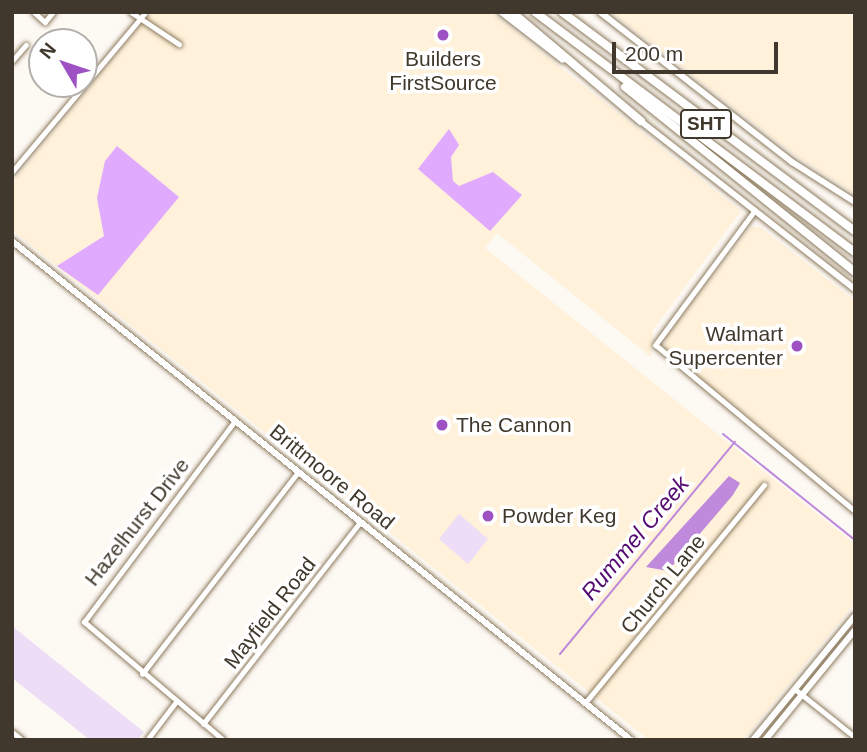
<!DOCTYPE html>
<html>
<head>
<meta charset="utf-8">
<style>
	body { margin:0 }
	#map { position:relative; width:867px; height:752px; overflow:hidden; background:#fdf9f3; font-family:Helvetica,sans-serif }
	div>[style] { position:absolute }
	.built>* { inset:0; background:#fff1da }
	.green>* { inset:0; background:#edddf7 }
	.forest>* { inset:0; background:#e0aaff }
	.water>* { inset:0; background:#bf8adc }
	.stream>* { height:2px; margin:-1px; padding:0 1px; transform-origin:1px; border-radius:1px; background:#bf8adc }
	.roads { filter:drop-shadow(0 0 2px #8e7c60) drop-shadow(0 0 2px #8e7c60) }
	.minor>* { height:4.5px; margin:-2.25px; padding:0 2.25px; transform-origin:2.25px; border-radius:2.25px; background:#fff }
	.tertiary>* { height:5px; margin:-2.5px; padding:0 2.5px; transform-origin:2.5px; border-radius:2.5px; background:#fff }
	.secondary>* { height:6px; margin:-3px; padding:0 3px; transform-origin:3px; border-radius:3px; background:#fff }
	.motorway>* { height:8px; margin:-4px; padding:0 4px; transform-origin:4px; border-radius:4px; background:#fff }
	.dots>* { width:19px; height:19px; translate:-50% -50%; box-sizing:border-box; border:4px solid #fff; border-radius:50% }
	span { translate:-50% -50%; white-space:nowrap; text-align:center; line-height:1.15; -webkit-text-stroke:7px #fff; paint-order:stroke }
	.shield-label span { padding:2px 5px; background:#fff; border:2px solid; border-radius:5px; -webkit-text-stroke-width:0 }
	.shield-label { font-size:19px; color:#40382c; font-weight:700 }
	.poi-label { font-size:21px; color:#40382c }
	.right { translate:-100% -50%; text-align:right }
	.left { translate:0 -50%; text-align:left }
	.street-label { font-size:21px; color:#40382c }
	.water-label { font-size:23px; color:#53096f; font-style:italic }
	.frame { position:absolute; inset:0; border:14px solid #40382c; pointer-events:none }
	.north { position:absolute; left:28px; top:28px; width:70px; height:70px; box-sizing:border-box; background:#fff; border:2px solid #b3afab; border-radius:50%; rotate:309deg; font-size:19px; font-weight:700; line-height:28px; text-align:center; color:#40382c }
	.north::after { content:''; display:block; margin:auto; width:24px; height:32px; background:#9d51c3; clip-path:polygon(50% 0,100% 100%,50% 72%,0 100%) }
	.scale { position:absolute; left:612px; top:42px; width:166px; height:32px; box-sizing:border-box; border:4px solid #40382c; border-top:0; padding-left:9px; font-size:21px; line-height:24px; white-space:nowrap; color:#40382c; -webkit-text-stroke:5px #fff; paint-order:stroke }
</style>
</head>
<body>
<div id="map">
	<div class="built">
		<div style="clip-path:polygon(151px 12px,491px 12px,741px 211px,653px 330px,651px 357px,497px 233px,485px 248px,855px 544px,855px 603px,743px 740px,649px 740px,12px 230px,12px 182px)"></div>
		<div style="clip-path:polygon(611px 12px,847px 12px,855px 19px,855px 194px,796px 156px)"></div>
		<div style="clip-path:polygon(751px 227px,760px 227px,855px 301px,855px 503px,665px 350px,665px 338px)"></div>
	</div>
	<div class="green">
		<div style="clip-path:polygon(459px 514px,488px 539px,468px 564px,439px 539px)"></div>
		<div style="clip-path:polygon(12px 626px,144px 732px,138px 740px,90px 740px,12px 678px)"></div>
	</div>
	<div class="forest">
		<div style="clip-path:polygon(449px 129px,459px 145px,451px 157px,453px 181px,459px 186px,493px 172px,522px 195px,490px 231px,418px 169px)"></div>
		<div style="clip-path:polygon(117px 146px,179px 197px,98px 295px,57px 266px,104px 236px,97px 198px,105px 161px)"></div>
	</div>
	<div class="water">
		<div style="clip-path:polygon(729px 476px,740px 483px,733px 495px,668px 571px,646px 567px)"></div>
	</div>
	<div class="stream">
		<div style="left:723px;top:434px;width:169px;rotate:38.8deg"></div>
		<div style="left:560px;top:654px;width:275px;rotate:-50.5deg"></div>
	</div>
	<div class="roads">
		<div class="minor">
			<div style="left:34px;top:12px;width:15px;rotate:42deg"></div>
			<div style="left:45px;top:22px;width:13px;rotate:-51deg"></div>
			<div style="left:131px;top:12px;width:58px;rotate:33.7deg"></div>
			<div style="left:12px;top:61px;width:21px;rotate:-49deg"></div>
			<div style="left:12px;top:172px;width:206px;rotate:-50.1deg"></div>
			<div style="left:755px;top:211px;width:167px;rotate:126.5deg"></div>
			<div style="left:656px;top:345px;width:259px;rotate:39.8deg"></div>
			<div style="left:142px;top:674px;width:255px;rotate:-52.3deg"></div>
			<div style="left:795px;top:689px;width:77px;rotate:38.7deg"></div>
			<div style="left:585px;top:703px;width:282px;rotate:-50.6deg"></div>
			<div style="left:203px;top:724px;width:256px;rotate:-52.1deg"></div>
			<div style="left:147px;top:740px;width:48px;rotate:-52.7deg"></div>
			<div style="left:223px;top:740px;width:182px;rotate:-139.7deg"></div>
			<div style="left:84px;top:622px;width:251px;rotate:-53.1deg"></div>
		</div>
		<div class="tertiary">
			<div style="left:12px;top:732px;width:13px;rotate:39deg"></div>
		</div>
		<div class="secondary">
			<div style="left:501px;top:12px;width:78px;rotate:37.7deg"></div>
			<div style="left:600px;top:12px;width:244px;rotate:38deg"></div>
			<div style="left:792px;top:162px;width:75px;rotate:32.4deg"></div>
			<div style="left:638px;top:119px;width:276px;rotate:38.1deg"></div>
			<div style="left:12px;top:241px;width:795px;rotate:38.87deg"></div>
			<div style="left:753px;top:740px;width:161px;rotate:-50.6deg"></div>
			<div style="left:765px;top:740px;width:142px;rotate:-50.7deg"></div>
		</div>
		<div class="motorway">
			<div style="left:512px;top:12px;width:169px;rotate:40.2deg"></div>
			<div style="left:535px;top:12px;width:400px;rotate:36.9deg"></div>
			<div style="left:562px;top:12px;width:366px;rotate:36.8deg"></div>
			<div style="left:625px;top:87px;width:295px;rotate:38.8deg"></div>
		</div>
	</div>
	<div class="dots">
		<div style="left:443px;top:35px;background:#9d51c3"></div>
		<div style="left:797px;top:346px;background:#9d51c3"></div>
		<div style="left:442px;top:425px;background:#9d51c3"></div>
		<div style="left:488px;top:516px;background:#9d51c3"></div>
	</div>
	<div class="shield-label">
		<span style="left:706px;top:124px">SHT</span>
	</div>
	<div class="poi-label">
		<span style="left:443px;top:71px">Builders<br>FirstSource</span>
		<span class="right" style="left:783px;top:346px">Walmart<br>Supercenter</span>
		<span class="left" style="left:456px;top:425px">The Cannon</span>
		<span class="left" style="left:502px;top:516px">Powder Keg</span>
	</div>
	<div class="street-label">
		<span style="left:332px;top:477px;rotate:39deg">Brittmoore Road</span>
		<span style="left:137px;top:522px;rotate:-52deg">Hazelhurst Drive</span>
		<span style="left:663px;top:584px;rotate:-51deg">Church Lane</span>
		<span style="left:270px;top:613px;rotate:-52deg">Mayfield Road</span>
	</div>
	<div class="water-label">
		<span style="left:635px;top:538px;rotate:-50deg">Rummel Creek</span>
	</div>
	<div class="frame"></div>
	<div class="north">N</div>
	<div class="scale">200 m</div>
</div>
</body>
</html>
